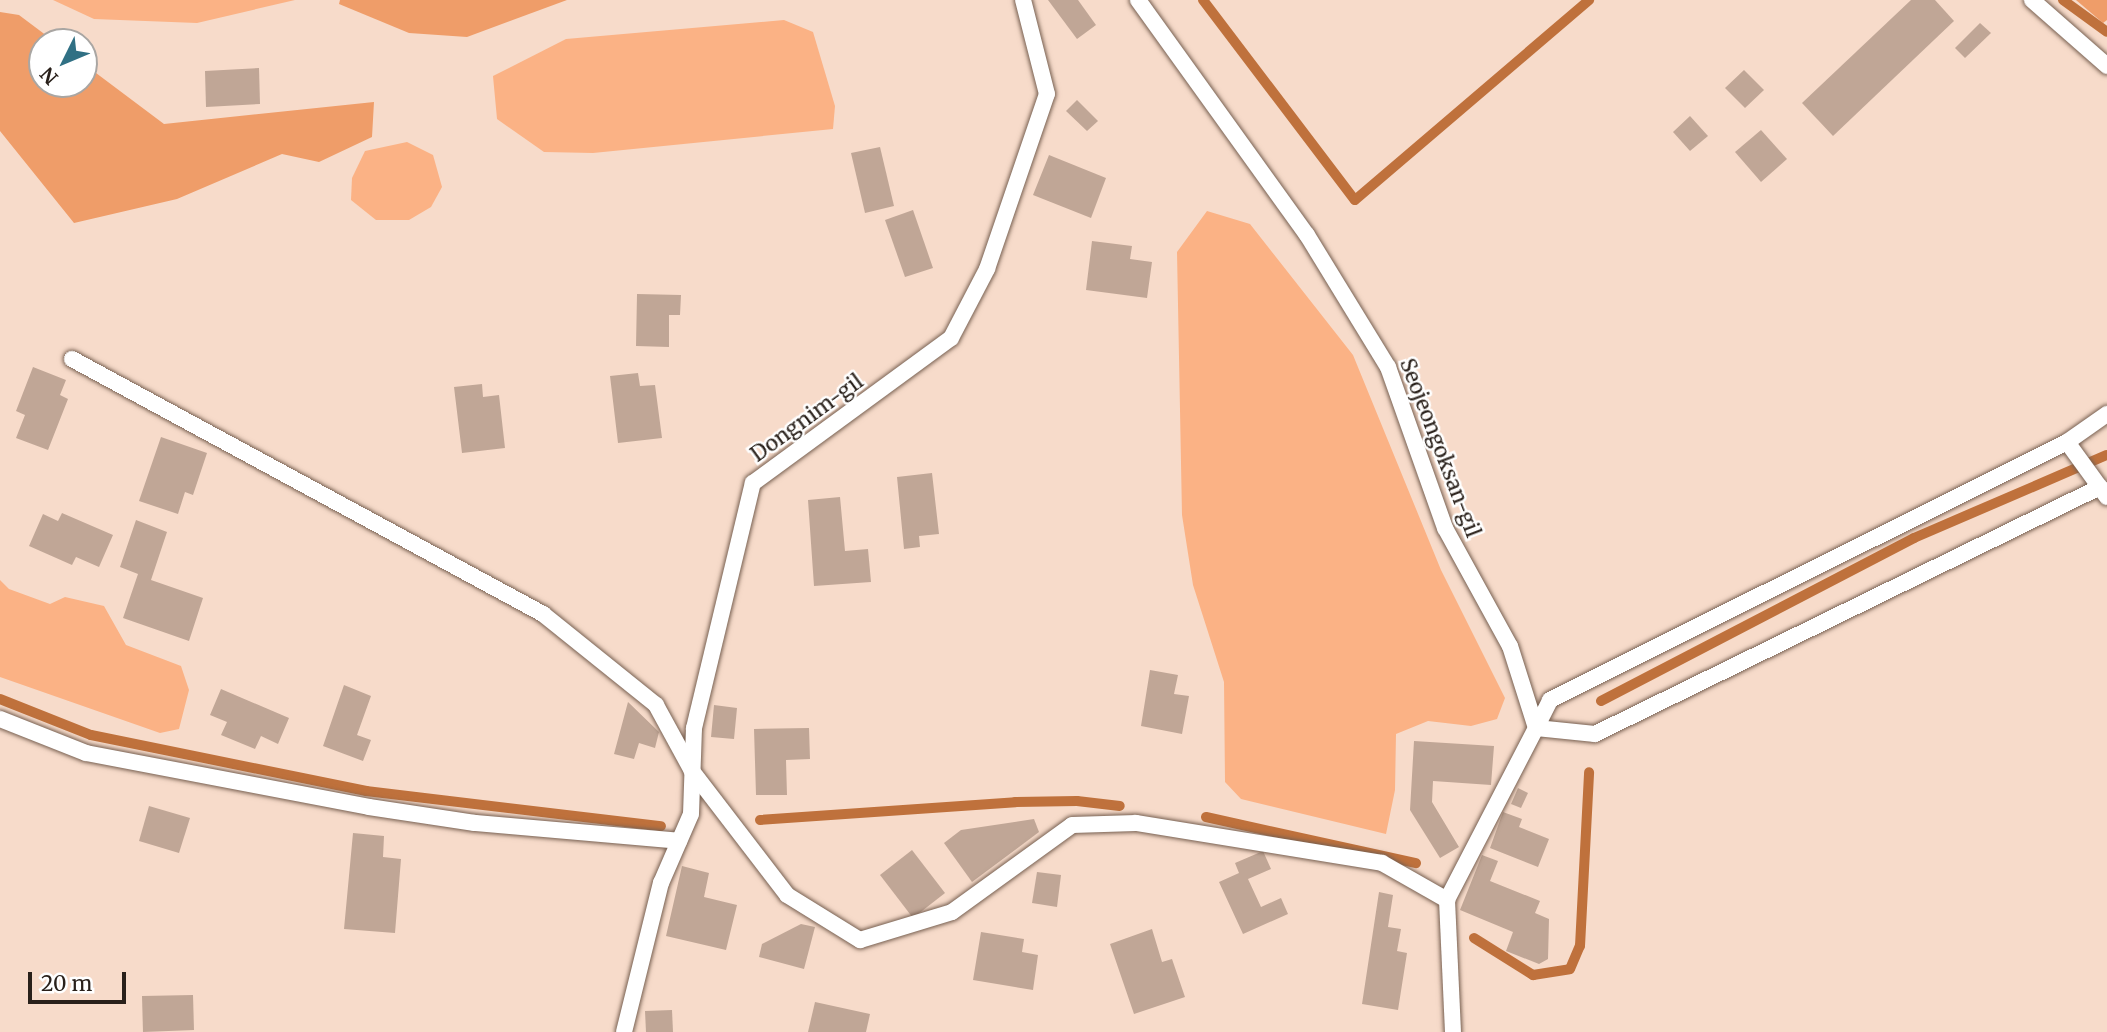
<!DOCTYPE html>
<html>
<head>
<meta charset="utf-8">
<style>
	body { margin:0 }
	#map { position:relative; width:2107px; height:1032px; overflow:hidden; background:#f7dbca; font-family:Merriweather,serif }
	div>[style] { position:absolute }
	.green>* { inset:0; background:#fbb285 }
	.forest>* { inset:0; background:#ef9d69 }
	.stream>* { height:10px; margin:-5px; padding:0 5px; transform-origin:5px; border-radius:5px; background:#bf713c }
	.building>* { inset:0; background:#c0a696 }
	.roads { filter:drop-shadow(0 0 2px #776051) drop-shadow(0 0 2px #776051) }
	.lane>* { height:16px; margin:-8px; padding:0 8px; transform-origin:8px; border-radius:8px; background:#fff }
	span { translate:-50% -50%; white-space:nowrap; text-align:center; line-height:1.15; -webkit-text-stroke:5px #fff; paint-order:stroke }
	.street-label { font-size:21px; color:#29201a }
	.north { position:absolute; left:28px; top:28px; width:70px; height:70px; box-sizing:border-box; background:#fff; border:2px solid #a9a6a3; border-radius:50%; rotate:227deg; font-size:19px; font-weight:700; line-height:28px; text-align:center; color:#29201a }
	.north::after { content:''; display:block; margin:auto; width:24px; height:32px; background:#307084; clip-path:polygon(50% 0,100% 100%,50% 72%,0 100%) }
	.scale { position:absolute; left:28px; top:972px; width:98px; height:32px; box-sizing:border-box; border:4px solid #29201a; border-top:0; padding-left:9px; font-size:21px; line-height:24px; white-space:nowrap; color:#29201a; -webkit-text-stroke:5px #fff; paint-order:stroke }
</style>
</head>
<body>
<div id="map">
	<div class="green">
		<div style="clip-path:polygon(53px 0,295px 0,197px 23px,94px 19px)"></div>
		<div style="clip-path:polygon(784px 20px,813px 32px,835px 106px,833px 129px,593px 153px,544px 152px,497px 119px,493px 76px,566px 39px)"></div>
		<div style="clip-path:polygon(407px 142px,433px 155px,442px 187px,431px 207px,409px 220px,376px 220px,351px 200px,352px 178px,365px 151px)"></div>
		<div style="clip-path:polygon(1207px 211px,1250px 224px,1353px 355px,1441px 570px,1505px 698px,1497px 719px,1471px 726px,1428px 721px,1396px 734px,1395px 790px,1386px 834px,1241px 799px,1225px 782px,1224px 682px,1193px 585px,1182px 515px,1177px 252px)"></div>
		<div style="clip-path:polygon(0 580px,9px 589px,50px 604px,65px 597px,104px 606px,126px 645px,181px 666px,189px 690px,179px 729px,160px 733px,0 677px)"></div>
	</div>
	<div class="forest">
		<div style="clip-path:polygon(340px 0,567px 0,467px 37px,409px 33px,339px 4px)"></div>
		<div style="clip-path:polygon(2076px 0,2107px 0,2107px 20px,2103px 23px)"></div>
		<div style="clip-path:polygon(0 12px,19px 15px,55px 42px,42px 42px,42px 84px,84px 84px,84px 64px,164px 124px,374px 102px,372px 137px,319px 162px,282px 154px,177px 199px,74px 223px,0 131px)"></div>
	</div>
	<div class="stream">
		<div style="left:1203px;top:0;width:251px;rotate:52.8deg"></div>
		<div style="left:1355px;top:200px;width:308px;rotate:-40.5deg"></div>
		<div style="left:2063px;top:0;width:54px;rotate:36deg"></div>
		<div style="left:0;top:699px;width:98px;rotate:21.6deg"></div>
		<div style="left:91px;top:735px;width:281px;rotate:11.5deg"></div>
		<div style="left:366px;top:791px;width:297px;rotate:6.8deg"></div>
		<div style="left:1601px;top:701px;width:353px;rotate:-27.5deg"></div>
		<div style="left:1914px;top:538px;width:210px;rotate:-23.3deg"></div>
		<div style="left:1206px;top:817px;width:215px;rotate:12.4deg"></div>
		<div style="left:760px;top:820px;width:256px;rotate:-4deg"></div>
		<div style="left:1015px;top:802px;width:62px;rotate:-0.9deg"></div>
		<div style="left:1077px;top:801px;width:43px;rotate:6.6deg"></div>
		<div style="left:1474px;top:938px;width:70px;rotate:32.1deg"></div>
		<div style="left:1533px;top:975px;width:37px;rotate:-9deg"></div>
		<div style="left:1570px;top:969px;width:25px;rotate:-67deg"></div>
		<div style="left:1580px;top:946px;width:174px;rotate:-87deg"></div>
	</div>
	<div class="building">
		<div style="clip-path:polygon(1048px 0,1078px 0,1096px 25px,1077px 39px)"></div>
		<div style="clip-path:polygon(1911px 0,1935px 0,1954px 21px,1833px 136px,1802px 103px)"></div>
		<div style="clip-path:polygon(1980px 23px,1991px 33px,1965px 58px,1955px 48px)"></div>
		<div style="clip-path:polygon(259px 68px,260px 104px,206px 107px,205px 71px)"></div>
		<div style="clip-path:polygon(1744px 70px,1764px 90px,1745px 108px,1725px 88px)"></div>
		<div style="clip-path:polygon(1077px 100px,1098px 121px,1087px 131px,1066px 111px)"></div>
		<div style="clip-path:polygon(1690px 116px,1708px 136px,1690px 151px,1673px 132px)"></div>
		<div style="clip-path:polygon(1761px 130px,1787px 159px,1761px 182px,1735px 152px)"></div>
		<div style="clip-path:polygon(880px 147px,894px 206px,865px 213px,851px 153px)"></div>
		<div style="clip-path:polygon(1049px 155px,1106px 178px,1091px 218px,1033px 195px)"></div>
		<div style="clip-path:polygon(913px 210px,933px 268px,905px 277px,885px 220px)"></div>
		<div style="clip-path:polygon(1092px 241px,1132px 246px,1130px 259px,1152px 262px,1147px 298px,1086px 290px)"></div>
		<div style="clip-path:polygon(637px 294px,681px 295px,680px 315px,669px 315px,669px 347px,636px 346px)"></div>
		<div style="clip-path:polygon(33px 367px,66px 380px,60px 395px,68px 399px,48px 450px,16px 438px,25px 415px,16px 411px)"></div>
		<div style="clip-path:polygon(638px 373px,640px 386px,655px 385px,662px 438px,618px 443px,610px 376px)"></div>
		<div style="clip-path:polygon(482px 384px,483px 397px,499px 395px,505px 448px,462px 453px,454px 387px)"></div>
		<div style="clip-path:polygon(161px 437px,207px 453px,193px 495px,185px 492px,178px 514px,139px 501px)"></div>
		<div style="clip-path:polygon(932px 473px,939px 534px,919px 536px,920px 547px,904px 549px,897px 477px)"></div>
		<div style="clip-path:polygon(840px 497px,845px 551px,868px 549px,871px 582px,814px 586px,808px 500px)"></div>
		<div style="clip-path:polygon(62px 513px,113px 535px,99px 567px,76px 557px,72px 565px,29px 546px,43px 514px,58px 521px)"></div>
		<div style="clip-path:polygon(136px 520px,167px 532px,151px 580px,203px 598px,189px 641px,123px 618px,138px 574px,120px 567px)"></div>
		<div style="clip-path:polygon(1150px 670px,1178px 675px,1174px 694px,1189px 696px,1182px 734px,1141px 726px)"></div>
		<div style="clip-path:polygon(344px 685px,371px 696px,357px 735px,371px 740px,363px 761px,323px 746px)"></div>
		<div style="clip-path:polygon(221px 689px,289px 718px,278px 744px,261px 736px,255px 749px,221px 735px,227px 722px,210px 715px)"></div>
		<div style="clip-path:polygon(628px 702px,659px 732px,655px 748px,639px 743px,634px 759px,614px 754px)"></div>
		<div style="clip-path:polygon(714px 705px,737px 708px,734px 739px,711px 737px)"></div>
		<div style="clip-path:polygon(809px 728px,810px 759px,786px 760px,787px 795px,756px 795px,754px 729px)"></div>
		<div style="clip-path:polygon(1414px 741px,1494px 746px,1491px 785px,1433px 781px,1432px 802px,1459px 847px,1440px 858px,1410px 810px)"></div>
		<div style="clip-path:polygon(1518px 788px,1528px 793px,1521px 808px,1511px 804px)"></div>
		<div style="clip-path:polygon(149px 806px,190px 818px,179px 853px,139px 841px)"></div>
		<div style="clip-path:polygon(1503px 812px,1522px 819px,1519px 827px,1549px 839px,1538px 867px,1490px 848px)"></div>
		<div style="clip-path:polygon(1034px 819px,1039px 832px,972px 882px,944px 843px,961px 830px)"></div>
		<div style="clip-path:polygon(353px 833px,384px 836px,383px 857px,401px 859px,395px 933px,344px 929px)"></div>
		<div style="clip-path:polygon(912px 850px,945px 893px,913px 918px,880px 875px)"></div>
		<div style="clip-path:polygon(1263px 851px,1271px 869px,1248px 879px,1261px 907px,1281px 898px,1288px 914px,1243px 934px,1219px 882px,1239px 873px,1235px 863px)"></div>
		<div style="clip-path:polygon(1482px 855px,1498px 861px,1490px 881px,1540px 901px,1535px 913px,1549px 919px,1548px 959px,1539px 964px,1506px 951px,1513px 932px,1460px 910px)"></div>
		<div style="clip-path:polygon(682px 866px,709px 873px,704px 897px,737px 905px,726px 950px,666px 936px)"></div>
		<div style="clip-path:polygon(1037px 872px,1061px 875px,1057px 907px,1032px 903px)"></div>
		<div style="clip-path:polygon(1379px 892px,1393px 895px,1388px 927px,1401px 929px,1397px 951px,1407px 953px,1398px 1010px,1362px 1004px)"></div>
		<div style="clip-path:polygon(801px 924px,815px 927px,804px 969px,759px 957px,762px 944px)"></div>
		<div style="clip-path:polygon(1152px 929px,1162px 962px,1172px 959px,1185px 997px,1134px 1014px,1110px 944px)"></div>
		<div style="clip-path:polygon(981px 932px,1024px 939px,1022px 952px,1038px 955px,1033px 990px,973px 980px)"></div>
		<div style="clip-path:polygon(193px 995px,194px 1030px,143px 1032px,142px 996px)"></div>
		<div style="clip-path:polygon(815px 1002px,870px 1014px,866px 1032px,808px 1032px)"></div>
		<div style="clip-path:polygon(672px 1010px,673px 1032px,646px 1032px,645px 1011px)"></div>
	</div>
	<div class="roads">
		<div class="lane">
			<div style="left:1138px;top:0;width:289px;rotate:54.3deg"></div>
			<div style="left:1307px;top:235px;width:155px;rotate:58.5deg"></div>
			<div style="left:1388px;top:367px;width:171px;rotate:70.5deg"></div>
			<div style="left:1445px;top:528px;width:135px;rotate:61.2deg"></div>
			<div style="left:1510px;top:646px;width:86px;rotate:72.4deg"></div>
			<div style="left:1536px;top:728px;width:194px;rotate:117.4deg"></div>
			<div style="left:1447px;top:900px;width:132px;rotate:87.4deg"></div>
			<div style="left:2032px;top:0;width:100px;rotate:41.3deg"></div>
			<div style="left:72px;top:359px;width:536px;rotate:28.43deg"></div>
			<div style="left:543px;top:614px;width:145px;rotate:38.8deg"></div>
			<div style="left:656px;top:705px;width:75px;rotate:61.4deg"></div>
			<div style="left:692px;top:771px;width:156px;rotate:52.5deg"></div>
			<div style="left:787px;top:895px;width:86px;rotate:31.7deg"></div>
			<div style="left:860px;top:940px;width:96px;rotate:-16.9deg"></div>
			<div style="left:952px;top:912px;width:148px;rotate:-35.9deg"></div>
			<div style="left:1072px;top:825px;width:64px;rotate:-1.8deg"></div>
			<div style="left:1136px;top:823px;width:249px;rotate:9.2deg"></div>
			<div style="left:1382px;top:863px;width:75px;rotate:29.6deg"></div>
			<div style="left:2067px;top:442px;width:68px;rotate:54deg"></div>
			<div style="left:2100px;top:487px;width:562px;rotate:153.94deg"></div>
			<div style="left:1595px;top:734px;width:59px;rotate:-174.2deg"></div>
			<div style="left:1536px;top:728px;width:31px;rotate:-63deg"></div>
			<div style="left:1550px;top:700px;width:578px;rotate:-26.52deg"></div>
			<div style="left:2067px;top:442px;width:49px;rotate:-35deg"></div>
			<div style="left:0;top:719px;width:92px;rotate:21.6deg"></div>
			<div style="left:86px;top:753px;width:288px;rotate:10.8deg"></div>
			<div style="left:369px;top:807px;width:107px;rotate:8.6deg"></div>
			<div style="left:475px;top:823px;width:205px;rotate:5deg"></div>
			<div style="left:624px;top:1032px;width:154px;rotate:-76.1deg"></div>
			<div style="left:661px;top:883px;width:75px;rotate:-66.5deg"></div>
			<div style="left:691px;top:814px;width:86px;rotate:-88deg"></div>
			<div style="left:694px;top:728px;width:252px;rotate:-76.5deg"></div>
			<div style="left:753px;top:483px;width:245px;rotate:-36.2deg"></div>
			<div style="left:951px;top:338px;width:78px;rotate:-62.4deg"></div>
			<div style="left:987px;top:269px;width:185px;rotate:-71.1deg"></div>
			<div style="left:1047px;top:94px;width:97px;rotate:-104.3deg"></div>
		</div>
	</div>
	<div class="street-label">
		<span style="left:807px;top:418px;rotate:-36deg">Dongnim-gil</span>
		<span style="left:1440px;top:448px;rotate:69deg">Seojeongoksan-gil</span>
	</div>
	<div class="north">N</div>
	<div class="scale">20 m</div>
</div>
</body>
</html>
